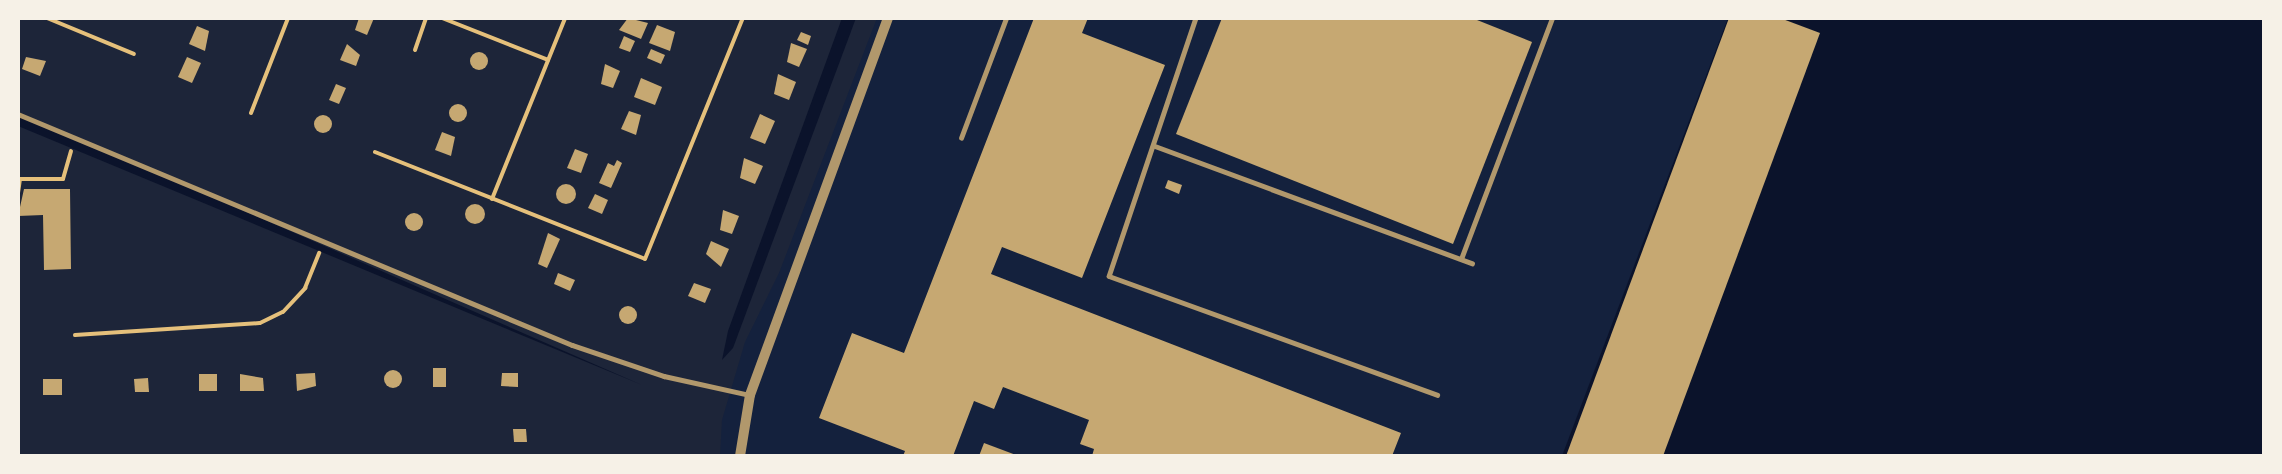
<!DOCTYPE html>
<html>
<head>
<meta charset="utf-8">
<style>
	body { margin:0 }
	#map { position:relative; width:2282px; height:474px; overflow:hidden; background:#14213d; font-family:"Public Sans",sans-serif }
	div>[style] { position:absolute }
	.green>* { inset:0; background:#1d2539 }
	.water>* { inset:0; background:#0b132b }
	.building>* { inset:0; background:#c6a872 }
	.round { border-radius:50% }
	.path>* { height:4px; margin:-2px; padding:0 2px; transform-origin:2px; border-radius:2px; background:#e5c07b }
	.service>* { height:4.5px; margin:-2.25px; padding:0 2.25px; transform-origin:2.25px; border-radius:2.25px; background:#b1986c }
	.tertiary>* { height:10px; margin:-5px; padding:0 5px; transform-origin:5px; border-radius:5px; background:#b1986c }
	span { translate:-50% -50%; white-space:nowrap; text-align:center; line-height:1.15; -webkit-text-stroke:4.5px #f6f1e7; paint-order:stroke }
	.frame { position:absolute; inset:0; border:20px solid #f6f1e7; pointer-events:none }
</style>
</head>
<body>
<div id="map">
	<div class="green">
		<div style="clip-path:polygon(18px 18px,877px 18px,779px 273px,745px 342px,722px 420px,720px 456px,18px 456px)"></div>
	</div>
	<div class="water">
		<div style="clip-path:polygon(842px 18px,856px 18px,733px 348px,722px 360px,728px 331px)"></div>
		<div style="clip-path:polygon(1728px 18px,2264px 18px,2264px 456px,1562px 456px)"></div>
		<div style="clip-path:polygon(18px 112px,642px 385px,18px 126px)"></div>
	</div>
	<div class="building">
		<div style="clip-path:polygon(359px 18px,374px 18px,367px 35px,355px 30px)"></div>
		<div style="clip-path:polygon(628px 18px,648px 23px,641px 39px,619px 30px)"></div>
		<div style="clip-path:polygon(1034px 18px,1088px 18px,1082px 33px,1165px 65px,1082px 278px,1002px 247px,991px 274px,1401px 433px,1392px 456px,1092px 456px,1094px 449px,1080px 444px,1089px 420px,1003px 387px,994px 409px,974px 401px,953px 456px,903px 456px,905px 451px,819px 418px,852px 333px,904px 353px)"></div>
		<div style="clip-path:polygon(1222px 18px,1472px 18px,1532px 42px,1453px 244px,1176px 134px)"></div>
		<div style="clip-path:polygon(1729px 18px,1780px 18px,1820px 33px,1663px 456px,1566px 456px)"></div>
		<div style="clip-path:polygon(657px 25px,675px 32px,670px 51px,649px 43px)"></div>
		<div style="clip-path:polygon(197px 26px,209px 31px,205px 51px,189px 44px)"></div>
		<div style="clip-path:polygon(801px 32px,811px 36px,808px 45px,797px 40px)"></div>
		<div style="clip-path:polygon(624px 36px,635px 41px,630px 52px,619px 48px)"></div>
		<div style="clip-path:polygon(791px 43px,807px 49px,799px 67px,787px 62px)"></div>
		<div style="clip-path:polygon(347px 44px,360px 55px,356px 66px,340px 60px)"></div>
		<div style="clip-path:polygon(651px 49px,665px 55px,661px 64px,647px 58px)"></div>
		<div class="round" style="left:470px;top:52px;width:18px;height:18px"></div>
		<div style="clip-path:polygon(26px 57px,46px 61px,40px 76px,22px 69px)"></div>
		<div style="clip-path:polygon(187px 57px,201px 63px,192px 83px,178px 77px)"></div>
		<div style="clip-path:polygon(605px 64px,620px 71px,613px 88px,601px 84px)"></div>
		<div style="clip-path:polygon(778px 74px,796px 82px,789px 100px,774px 94px)"></div>
		<div style="clip-path:polygon(641px 78px,662px 87px,655px 105px,634px 97px)"></div>
		<div style="clip-path:polygon(336px 84px,346px 88px,339px 104px,329px 100px)"></div>
		<div class="round" style="left:449px;top:104px;width:18px;height:18px"></div>
		<div style="clip-path:polygon(629px 111px,641px 115px,636px 135px,621px 129px)"></div>
		<div style="clip-path:polygon(760px 114px,775px 121px,765px 144px,750px 138px)"></div>
		<div class="round" style="left:314px;top:115px;width:18px;height:18px"></div>
		<div style="clip-path:polygon(442px 132px,455px 137px,451px 156px,435px 150px)"></div>
		<div style="clip-path:polygon(575px 149px,588px 154px,581px 173px,567px 168px)"></div>
		<div style="clip-path:polygon(744px 158px,763px 166px,755px 184px,740px 178px)"></div>
		<div style="clip-path:polygon(617px 160px,622px 163px,611px 188px,599px 183px,608px 163px,614px 166px)"></div>
		<div style="clip-path:polygon(1168px 180px,1182px 185px,1179px 194px,1165px 188px)"></div>
		<div class="round" style="left:556px;top:184px;width:20px;height:20px"></div>
		<div style="clip-path:polygon(24px 189px,70px 189px,71px 269px,44px 270px,43px 215px,18px 216px)"></div>
		<div style="clip-path:polygon(595px 194px,608px 200px,602px 214px,588px 208px)"></div>
		<div class="round" style="left:465px;top:204px;width:20px;height:20px"></div>
		<div style="clip-path:polygon(723px 210px,739px 216px,732px 234px,720px 230px)"></div>
		<div class="round" style="left:405px;top:213px;width:18px;height:18px"></div>
		<div style="clip-path:polygon(548px 233px,560px 239px,547px 268px,538px 264px)"></div>
		<div style="clip-path:polygon(711px 241px,729px 249px,721px 267px,706px 254px)"></div>
		<div style="clip-path:polygon(558px 273px,575px 280px,570px 291px,554px 284px)"></div>
		<div style="clip-path:polygon(694px 283px,711px 289px,705px 303px,688px 296px)"></div>
		<div class="round" style="left:619px;top:306px;width:18px;height:18px"></div>
		<div style="clip-path:polygon(433px 368px,446px 368px,446px 387px,433px 387px)"></div>
		<div class="round" style="left:384px;top:370px;width:18px;height:18px"></div>
		<div style="clip-path:polygon(315px 373px,316px 386px,297px 391px,296px 374px)"></div>
		<div style="clip-path:polygon(502px 373px,518px 373px,518px 387px,501px 386px)"></div>
		<div style="clip-path:polygon(199px 374px,217px 374px,217px 391px,199px 391px)"></div>
		<div style="clip-path:polygon(240px 374px,263px 378px,264px 391px,240px 391px)"></div>
		<div style="clip-path:polygon(148px 378px,149px 392px,135px 392px,134px 379px)"></div>
		<div style="clip-path:polygon(43px 379px,62px 379px,62px 395px,43px 395px)"></div>
		<div style="clip-path:polygon(513px 429px,526px 429px,527px 442px,514px 442px)"></div>
		<div style="clip-path:polygon(984px 443px,1019px 456px,979px 456px)"></div>
	</div>
	<div class="path">
		<div style="left:47px;top:18px;width:94px;rotate:22.5deg"></div>
		<div style="left:442px;top:18px;width:114px;rotate:21.6deg"></div>
		<div style="left:415px;top:50px;width:34px;rotate:-71deg"></div>
		<div style="left:251px;top:113px;width:102px;rotate:-68.7deg"></div>
		<div style="left:375px;top:152px;width:290px;rotate:21.6deg"></div>
		<div style="left:645px;top:259px;width:260px;rotate:-67.9deg"></div>
		<div style="left:18px;top:193px;width:14px;rotate:-82deg"></div>
		<div style="left:20px;top:179px;width:43px"></div>
		<div style="left:63px;top:179px;width:29px;rotate:-74deg"></div>
		<div style="left:492px;top:199px;width:195px;rotate:-68deg"></div>
		<div style="left:75px;top:335px;width:185px;rotate:-3.7deg"></div>
		<div style="left:260px;top:323px;width:25px;rotate:-26deg"></div>
		<div style="left:283px;top:312px;width:33px;rotate:-47deg"></div>
		<div style="left:305px;top:288px;width:38px;rotate:-68deg"></div>
	</div>
	<div class="service">
		<div style="left:1196px;top:18px;width:272px;rotate:108.6deg"></div>
		<div style="left:1109px;top:276px;width:349px;rotate:19.9deg"></div>
		<div style="left:18px;top:114px;width:600px;rotate:22.63deg"></div>
		<div style="left:572px;top:345px;width:97px;rotate:18.6deg"></div>
		<div style="left:664px;top:376px;width:88px;rotate:12.5deg"></div>
		<div style="left:961px;top:138px;width:128px;rotate:-69.4deg"></div>
		<div style="left:1155px;top:146px;width:338px;rotate:20.3deg"></div>
		<div style="left:1461px;top:259px;width:258px;rotate:-69.3deg"></div>
	</div>
	<div class="tertiary">
		<div style="left:740px;top:456px;width:62px;rotate:-80.7deg"></div>
		<div style="left:750px;top:395px;width:401px;rotate:-69.9deg"></div>
	</div>
	<div class="frame"></div>
</div>
</body>
</html>
